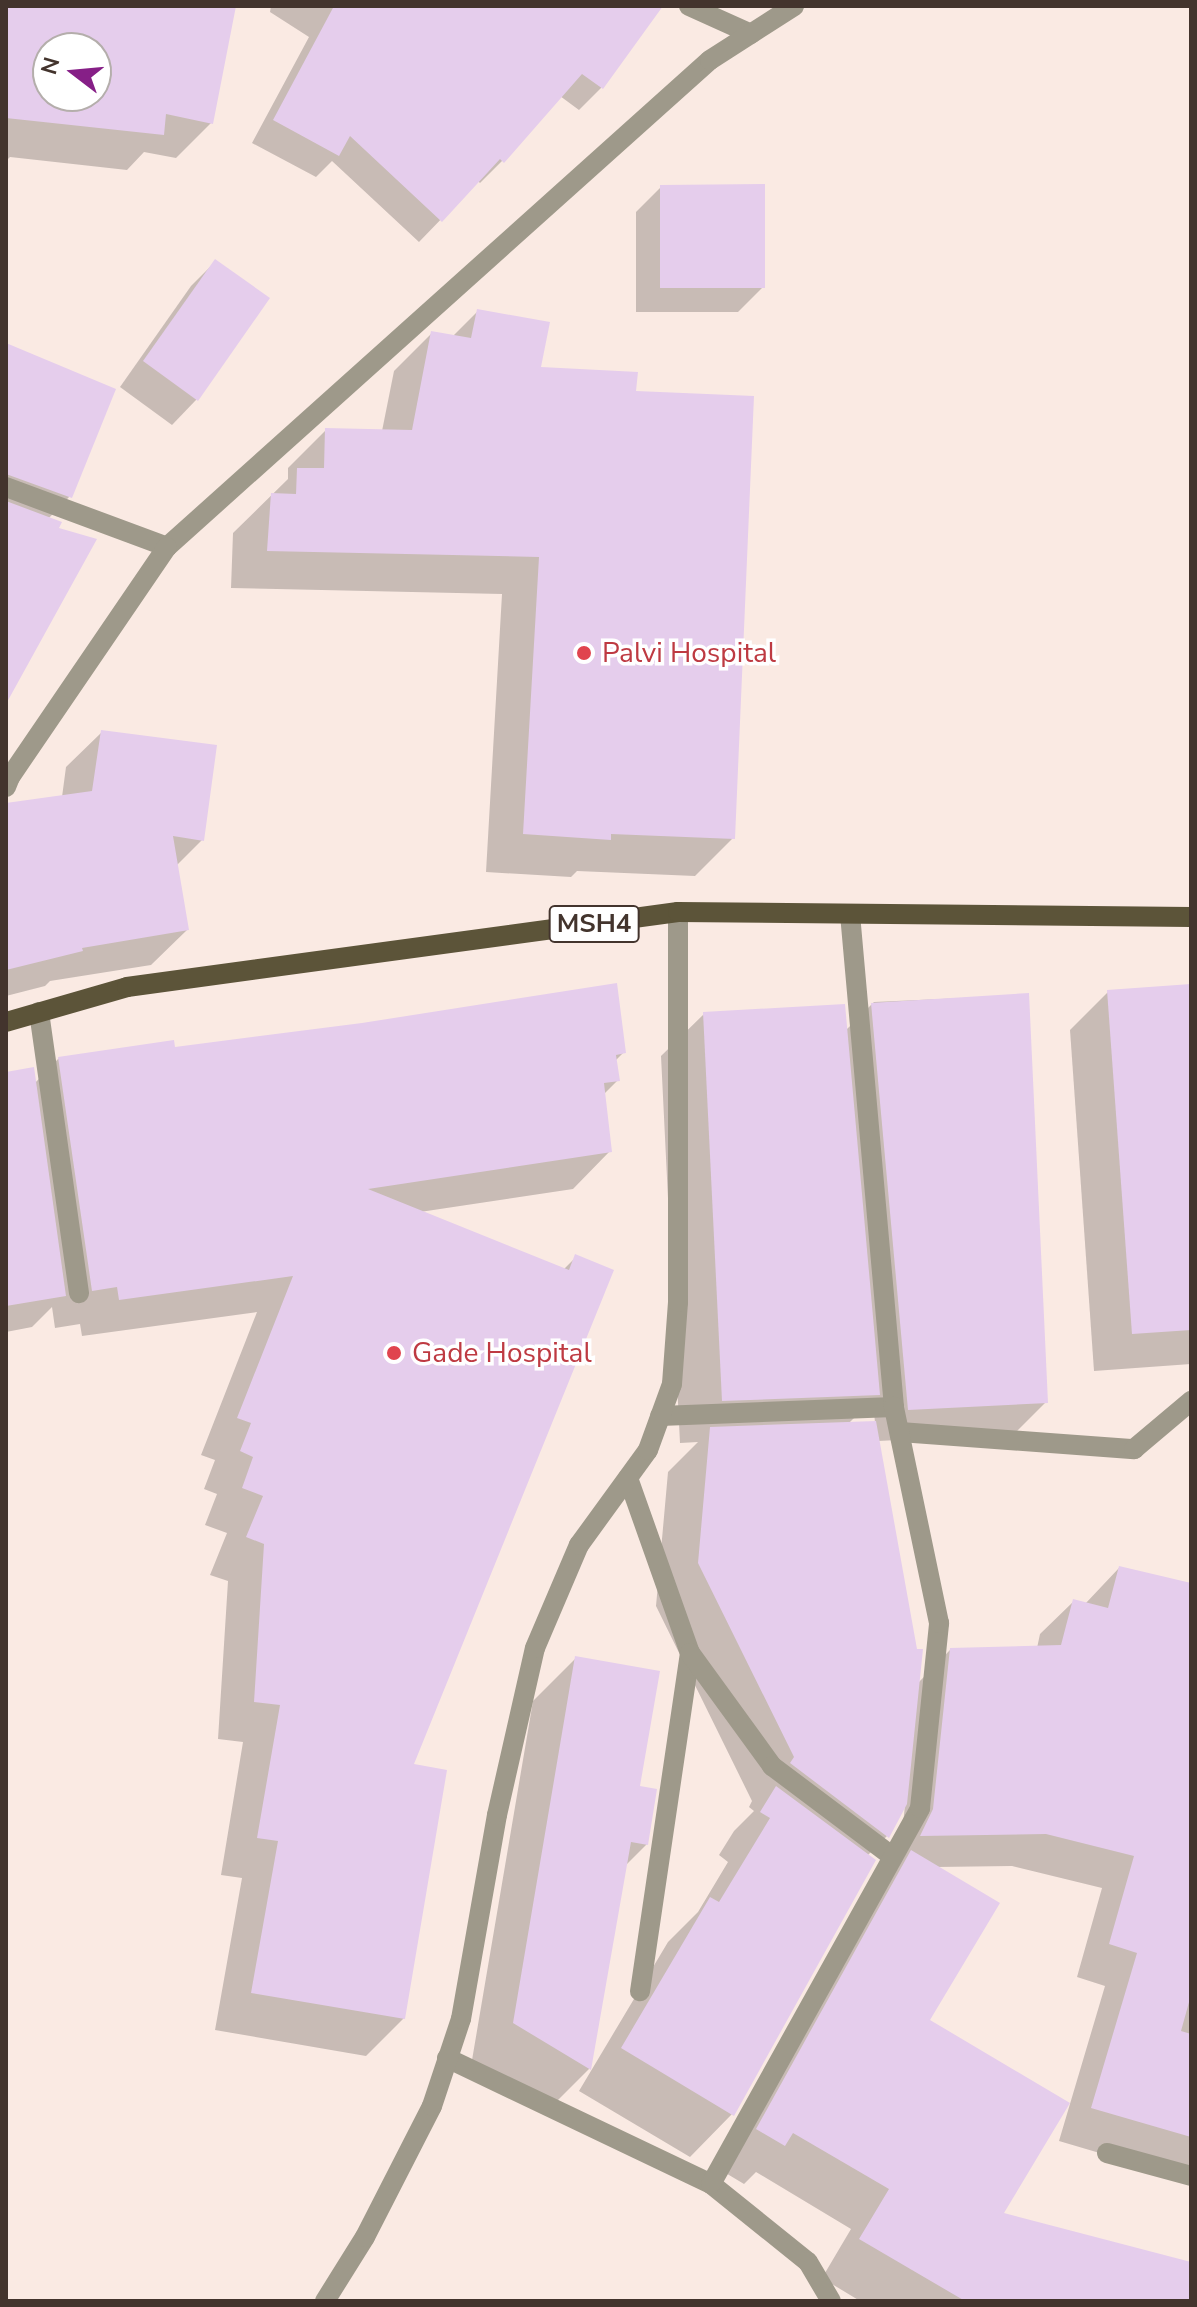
<!DOCTYPE html>
<html>
<head>
<meta charset="utf-8">
<style>
	body { margin:0 }
	#map { position:relative; width:1197px; height:2307px; overflow:hidden; background:#faeae3; font-family:"Nunito Sans",sans-serif }
	div>[style] { position:absolute }
	.shadow>* { inset:0; background:#0003 }
	.building>* { inset:0; background:#e5cdec }
	.minor>* { height:20px; margin:-10px; padding:0 10px; transform-origin:10px; border-radius:10px; background:#9e998a }
	.major>* { height:20px; margin:-10px; padding:0 10px; transform-origin:10px; border-radius:10px; background:#5c5439 }
	.dots>* { width:22px; height:22px; translate:-50% -50%; box-sizing:border-box; border:4px solid #fff; border-radius:50% }
	span { translate:-50% -50%; white-space:nowrap; text-align:center; line-height:1.15; -webkit-text-stroke:7px #fff; paint-order:stroke }
	.shield-label span { padding:2px 6px; background:#fff; border:2px solid; border-radius:6px; -webkit-text-stroke-width:0 }
	.shield-label { font-size:26px; color:#43342d; font-weight:700 }
	.health-label { font-size:28px; color:#be3a42 }
	.left { translate:0 -50%; text-align:left }
	.frame { position:absolute; inset:0; border:8px solid #43342d; pointer-events:none }
	.north { position:absolute; left:32px; top:32px; width:80px; height:80px; box-sizing:border-box; background:#fff; border:2px solid #b4aeab; border-radius:50%; rotate:286deg; font-size:22px; font-weight:700; line-height:32px; text-align:center; color:#43342d }
	.north::after { content:''; display:block; margin:auto; width:28px; height:36px; background:#861f87; clip-path:polygon(50% 0,100% 100%,50% 72%,0 100%) }
</style>
</head>
<body>
<div id="map">
	<div class="shadow">
		<div style="clip-path:polygon(evenodd,6px 6px,234px 6px,211px 123px,176px 158px,144px 152px,127px 170px,10px 157px,6px 161px,6px 6px,48px 48px,96px 48px,96px 96px,48px 96px,48px 48px)"></div>
		<div style="clip-path:polygon(271px 6px,631px 6px,601px 88px,579px 110px,560px 96px,502px 161px,480px 183px,478px 181px,419px 242px,332px 161px,316px 177px,252px 143px,309px 37px,270px 12px)"></div>
		<div style="clip-path:polygon(661px 187px,763px 287px,738px 312px,636px 312px,636px 212px)"></div>
		<div style="clip-path:polygon(215px 262px,267px 299px,196px 400px,172px 425px,120px 387px,191px 286px)"></div>
		<div style="clip-path:polygon(478px 311px,539px 369px,634px 393px,733px 838px,695px 876px,577px 871px,571px 877px,486px 872px,502px 594px,231px 588px,233px 533px,288px 479px,288px 468px,326px 430px,382px 431px,394px 371px,432px 333px,452px 337px)"></div>
		<div style="clip-path:polygon(6px 346px,70px 496px,48px 519px,6px 700px)"></div>
		<div style="clip-path:polygon(102px 732px,202px 840px,176px 866px,187px 930px,151px 965px,50px 981px,45px 986px,6px 996px,6px 805px,62px 797px,66px 767px)"></div>
		<div style="clip-path:polygon(1191px 986px,1191px 1364px,1094px 1371px,1070px 1030px,1108px 992px)"></div>
		<div style="clip-path:polygon(evenodd,1027px 995px,1046px 1402px,1014px 1434px,878px 1441px,918px 1683px,950px 1650px,1037px 1648px,1040px 1634px,1074px 1601px,1085px 1604px,1119px 1568px,1191px 1585px,1191px 2180px,1059px 2141px,1105px 1986px,1077px 1977px,1102px 1888px,1012px 1866px,936px 1867px,928px 2021px,1001px 2214px,1191px 2264px,1191px 2301px,860px 2301px,822px 2278px,851px 2229px,756px 2172px,744px 2184px,719px 2169px,901px 1844px,905px 1805px,887px 1836px,867px 1856px,732px 2114px,690px 2157px,579px 2091px,668px 1942px,698px 1912px,728px 1862px,719px 1855px,734px 1831px,754px 1811px,749px 1807px,752px 1801px,656px 1606px,668px 1472px,698px 1442px,680px 1443px,661px 1056px,704px 1014px,845px 1031px,874px 1002px,1027px 995px,873px 1399px,875px 1423px,848px 1424px,873px 1399px)"></div>
		<div style="clip-path:polygon(174px 1049px,624px 1052px,615px 1061px,618px 1080px,603px 1095px,610px 1151px,573px 1189px,420px 1212px,563px 1270px,576px 1257px,412px 1766px,404px 2018px,366px 2056px,215px 2030px,242px 1878px,221px 1875px,243px 1742px,218px 1739px,228px 1581px,210px 1575px,227px 1533px,205px 1525px,217px 1494px,204px 1489px,215px 1460px,201px 1455px,257px 1312px,82px 1336px,80px 1324px,55px 1328px,52px 1307px,32px 1327px,6px 1332px,6px 1074px,34px 1084px,59px 1058px)"></div>
		<div style="clip-path:polygon(576px 1658px,638px 1787px,647px 1844px,625px 1866px,589px 2069px,547px 2111px,471px 2066px,533px 1701px)"></div>
	</div>
	<div class="building">
		<div style="clip-path:polygon(evenodd,6px 6px,236px 6px,213px 124px,166px 114px,164px 135px,6px 118px,6px 6px,48px 48px,96px 48px,96px 96px,48px 96px,48px 48px)"></div>
		<div style="clip-path:polygon(334px 6px,663px 6px,603px 89px,582px 74px,504px 163px,500px 159px,442px 222px,350px 136px,339px 156px,273px 120px)"></div>
		<div style="clip-path:polygon(765px 184px,765px 288px,660px 288px,660px 185px)"></div>
		<div style="clip-path:polygon(215px 259px,270px 298px,198px 401px,143px 361px)"></div>
		<div style="clip-path:polygon(477px 309px,550px 322px,541px 367px,638px 372px,636px 391px,754px 396px,735px 839px,611px 834px,611px 840px,523px 834px,539px 557px,267px 551px,271px 493px,296px 494px,297px 468px,324px 468px,325px 428px,412px 430px,431px 331px,471px 338px)"></div>
		<div style="clip-path:polygon(6px 343px,116px 389px,72px 498px,6px 474px)"></div>
		<div style="clip-path:polygon(6px 501px,62px 522px,59px 528px,97px 539px,6px 704px)"></div>
		<div style="clip-path:polygon(101px 730px,217px 745px,204px 841px,173px 836px,189px 930px,82px 948px,83px 951px,6px 970px,6px 803px,92px 791px)"></div>
		<div style="clip-path:polygon(617px 983px,626px 1053px,616px 1055px,620px 1081px,604px 1083px,612px 1152px,368px 1189px,569px 1270px,575px 1254px,614px 1270px,414px 1764px,447px 1770px,405px 2019px,251px 1993px,278px 1841px,257px 1838px,280px 1705px,254px 1702px,264px 1544px,246px 1537px,263px 1496px,242px 1488px,253px 1457px,240px 1451px,251px 1423px,237px 1418px,293px 1276px,119px 1300px,117px 1287px,92px 1291px,58px 1057px,174px 1040px,175px 1047px,362px 1023px)"></div>
		<div style="clip-path:polygon(1191px 984px,1191px 1330px,1132px 1334px,1107px 990px)"></div>
		<div style="clip-path:polygon(1029px 993px,1048px 1403px,908px 1410px,871px 1003px)"></div>
		<div style="clip-path:polygon(845px 1004px,880px 1395px,722px 1401px,703px 1012px)"></div>
		<div style="clip-path:polygon(34px 1067px,66px 1296px,6px 1306px,6px 1072px)"></div>
		<div style="clip-path:polygon(876px 1421px,917px 1649px,923px 1649px,907px 1804px,889px 1838px,790px 1763px,794px 1757px,698px 1563px,710px 1427px)"></div>
		<div style="clip-path:polygon(1119px 1566px,1191px 1583px,1191px 1995px,1181px 2031px,1191px 2034px,1191px 2137px,1091px 2108px,1137px 1953px,1109px 1944px,1134px 1856px,1046px 1834px,920px 1836px,933px 1809px,950px 1648px,1061px 1645px,1073px 1599px,1108px 1608px)"></div>
		<div style="clip-path:polygon(575px 1656px,660px 1671px,640px 1786px,657px 1789px,648px 1845px,631px 1842px,591px 2070px,513px 2023px)"></div>
		<div style="clip-path:polygon(776px 1786px,876px 1860px,734px 2116px,621px 2048px,710px 1897px,719px 1902px,770px 1818px,760px 1812px)"></div>
		<div style="clip-path:polygon(911px 1850px,1000px 1903px,930px 2020px,1070px 2103px,1004px 2213px,1191px 2262px,1191px 2301px,965px 2301px,859px 2239px,889px 2189px,793px 2133px,785px 2146px,756px 2129px)"></div>
	</div>
	<div class="minor">
		<div style="left:689px;top:6px;width:68px;rotate:24.3deg"></div>
		<div style="left:6px;top:487px;width:172px;rotate:20.4deg"></div>
		<div style="left:167px;top:547px;width:729px;rotate:-41.89deg"></div>
		<div style="left:710px;top:60px;width:100px;rotate:-32.7deg"></div>
		<div style="left:6px;top:787px;width:11px;rotate:-68deg"></div>
		<div style="left:10px;top:777px;width:278px;rotate:-55.7deg"></div>
		<div style="left:39px;top:1012px;width:284px;rotate:81.9deg"></div>
		<div style="left:660px;top:1416px;width:234px;rotate:-2.2deg"></div>
		<div style="left:894px;top:1407px;width:493px;rotate:-95.1deg"></div>
		<div style="left:900px;top:1432px;width:235px;rotate:4.2deg"></div>
		<div style="left:1134px;top:1449px;width:75px;rotate:-40.1deg"></div>
		<div style="left:628px;top:1478px;width:186px;rotate:70.5deg"></div>
		<div style="left:690px;top:1653px;width:342px;rotate:98.4deg"></div>
		<div style="left:690px;top:1653px;width:140px;rotate:54deg"></div>
		<div style="left:772px;top:1766px;width:151px;rotate:36.9deg"></div>
		<div style="left:447px;top:2058px;width:293px;rotate:25.5deg"></div>
		<div style="left:711px;top:2184px;width:124px;rotate:38.8deg"></div>
		<div style="left:808px;top:2262px;width:45px;rotate:59.5deg"></div>
		<div style="left:1107px;top:2153px;width:87px;rotate:15.3deg"></div>
		<div style="left:711px;top:2184px;width:430px;rotate:-60.9deg"></div>
		<div style="left:920px;top:1808px;width:186px;rotate:-84.1deg"></div>
		<div style="left:939px;top:1623px;width:221px;rotate:-101.8deg"></div>
		<div style="left:325px;top:2301px;width:75px;rotate:-58deg"></div>
		<div style="left:365px;top:2237px;width:147px;rotate:-62.9deg"></div>
		<div style="left:432px;top:2106px;width:92px;rotate:-71.6deg"></div>
		<div style="left:461px;top:2019px;width:207px;rotate:-80deg"></div>
		<div style="left:497px;top:1815px;width:171px;rotate:-77.2deg"></div>
		<div style="left:535px;top:1648px;width:112px;rotate:-66.9deg"></div>
		<div style="left:579px;top:1545px;width:117px;rotate:-54deg"></div>
		<div style="left:648px;top:1450px;width:70px;rotate:-70deg"></div>
		<div style="left:672px;top:1384px;width:82px;rotate:-85.8deg"></div>
		<div style="left:678px;top:1302px;width:390px;rotate:-90deg"></div>
	</div>
	<div class="major">
		<div style="left:6px;top:1022px;width:126px;rotate:-16.1deg"></div>
		<div style="left:127px;top:987px;width:556px;rotate:-7.75deg"></div>
		<div style="left:678px;top:912px;width:513px;rotate:0.56deg"></div>
	</div>
	<div class="dots">
		<div style="left:584px;top:653px;background:#e0444e"></div>
		<div style="left:394px;top:1353px;background:#e0444e"></div>
	</div>
	<div class="shield-label">
		<span style="left:594px;top:924px">MSH4</span>
	</div>
	<div class="health-label">
		<span class="left" style="left:602px;top:653px">Palvi Hospital</span>
		<span class="left" style="left:412px;top:1353px">Gade Hospital</span>
	</div>
	<div class="frame"></div>
	<div class="north">N</div>
</div>
</body>
</html>
